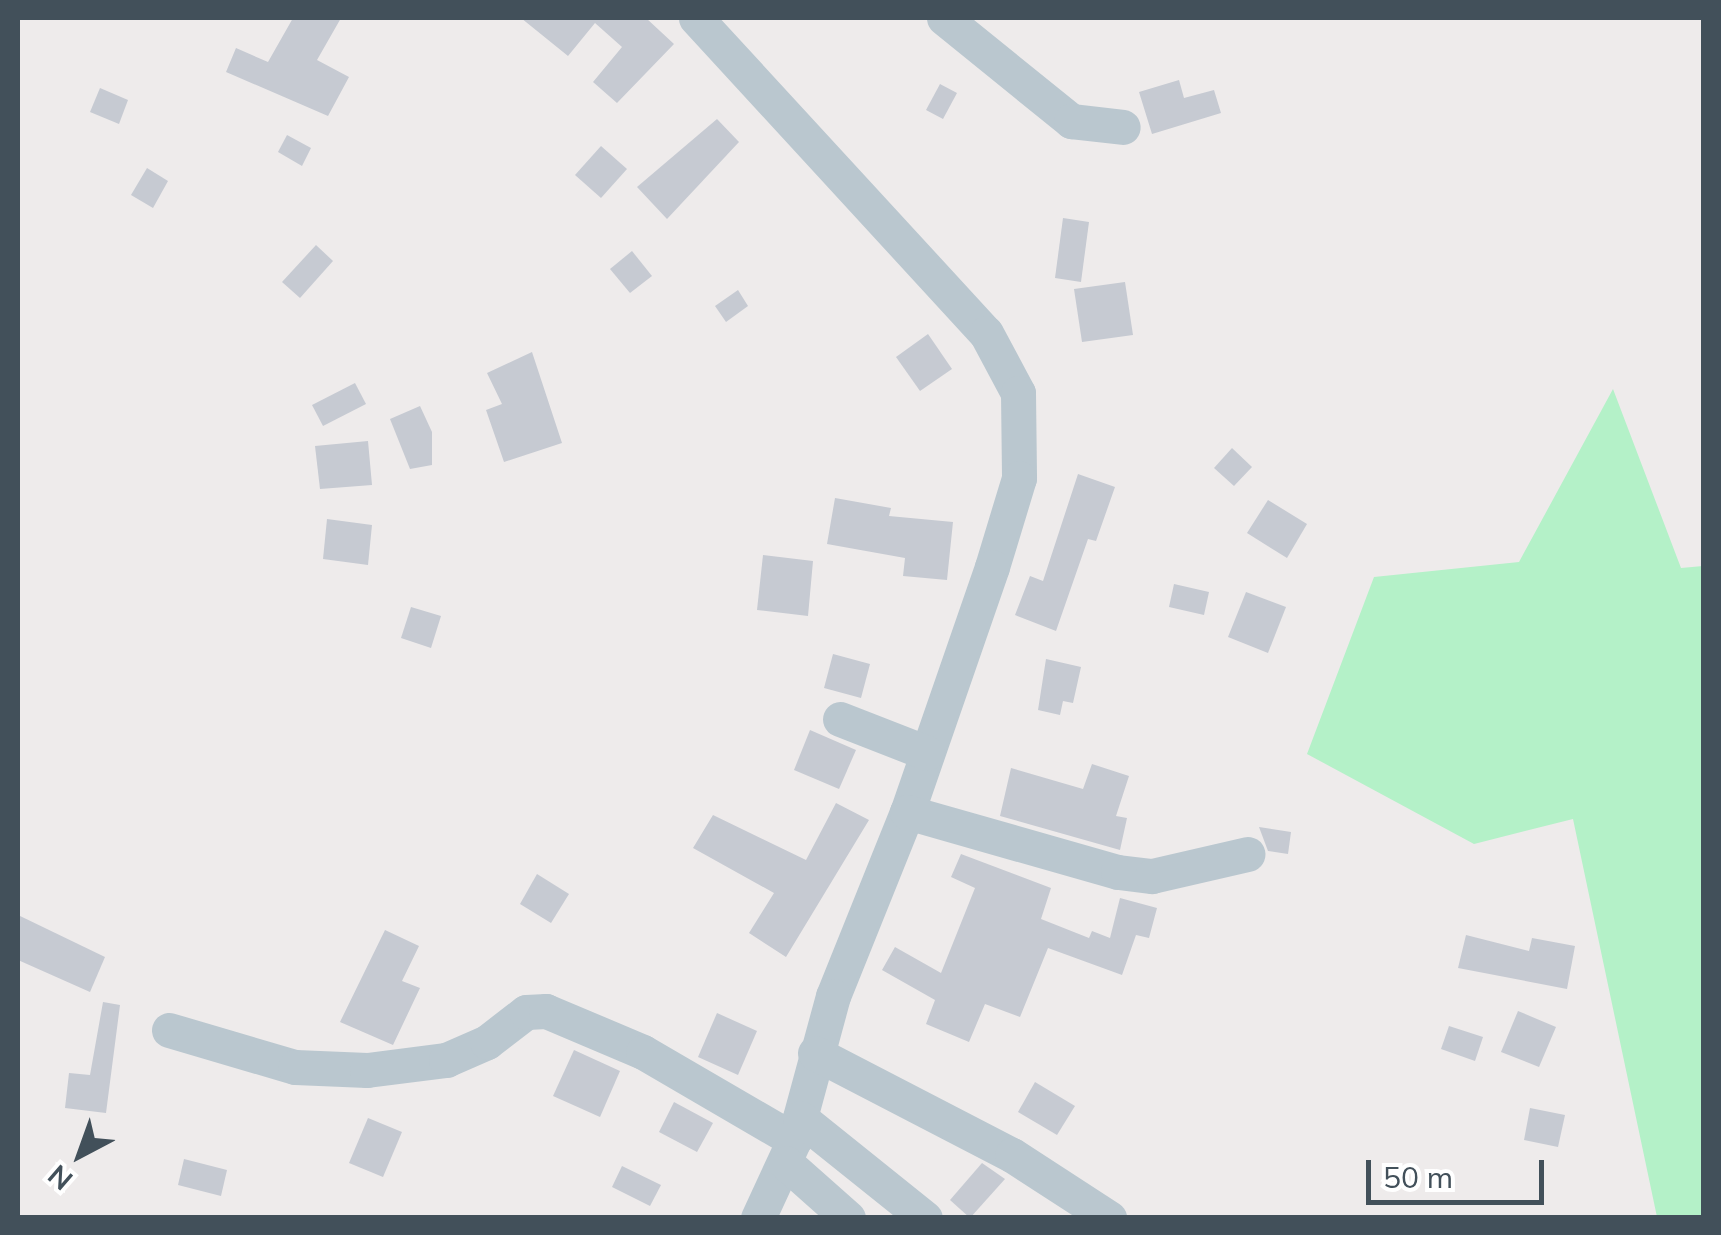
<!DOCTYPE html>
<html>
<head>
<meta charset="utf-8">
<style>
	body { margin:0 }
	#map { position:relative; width:1721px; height:1235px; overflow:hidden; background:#eeebeb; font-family:Mulish,sans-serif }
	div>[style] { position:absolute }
	.green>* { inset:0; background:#b4f1c8 }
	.building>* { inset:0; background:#c6cad2 }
	.minor>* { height:35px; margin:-17.5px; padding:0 17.5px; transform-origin:17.5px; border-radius:17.5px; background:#bac7cf }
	span { translate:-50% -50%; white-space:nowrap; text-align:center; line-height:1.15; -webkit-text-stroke:9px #fff; paint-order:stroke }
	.frame { position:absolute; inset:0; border:20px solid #42505a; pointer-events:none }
	.north { position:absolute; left:30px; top:1105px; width:100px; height:100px; -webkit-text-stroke:8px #fff; paint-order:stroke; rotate:221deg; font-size:28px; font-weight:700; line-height:40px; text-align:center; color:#42505a }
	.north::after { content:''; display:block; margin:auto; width:35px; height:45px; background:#42505a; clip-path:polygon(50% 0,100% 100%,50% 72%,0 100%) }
	.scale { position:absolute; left:1366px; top:1160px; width:178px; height:45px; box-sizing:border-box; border:5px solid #42505a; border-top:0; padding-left:12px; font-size:30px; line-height:35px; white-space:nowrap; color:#42505a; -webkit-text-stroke:8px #fff; paint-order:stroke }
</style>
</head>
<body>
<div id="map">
	<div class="green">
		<div style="clip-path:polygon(1613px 389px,1681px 568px,1703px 566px,1703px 1217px,1657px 1217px,1573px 819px,1474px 844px,1307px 754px,1374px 577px,1519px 562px)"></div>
	</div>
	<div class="building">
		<div style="clip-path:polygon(293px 18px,341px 18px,317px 60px,349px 77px,328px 116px,226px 72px,236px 48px,268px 62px)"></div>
		<div style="clip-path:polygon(521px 18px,646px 18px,674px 44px,617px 103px,593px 82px,622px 47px,595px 23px,568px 56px)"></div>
		<div style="clip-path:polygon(1179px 80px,1184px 98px,1214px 90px,1221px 113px,1152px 134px,1139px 92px)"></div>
		<div style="clip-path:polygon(940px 84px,957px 93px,943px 119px,926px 110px)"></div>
		<div style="clip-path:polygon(100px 88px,128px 100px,119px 124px,90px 112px)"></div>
		<div style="clip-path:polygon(717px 119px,739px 142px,667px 219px,637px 187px)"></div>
		<div style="clip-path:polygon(287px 135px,311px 148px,302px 166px,278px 152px)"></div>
		<div style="clip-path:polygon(601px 146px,627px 169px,601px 198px,575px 175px)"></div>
		<div style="clip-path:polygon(147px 168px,168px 181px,153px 208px,131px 195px)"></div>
		<div style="clip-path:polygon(1063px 218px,1089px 222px,1081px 282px,1055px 278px)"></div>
		<div style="clip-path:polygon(316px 245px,333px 261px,300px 298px,282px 282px)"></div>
		<div style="clip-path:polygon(632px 251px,652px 276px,630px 293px,610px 269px)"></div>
		<div style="clip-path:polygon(1125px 282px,1133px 335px,1082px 342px,1074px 289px)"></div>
		<div style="clip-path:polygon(738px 290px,748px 306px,726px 322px,715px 306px)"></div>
		<div style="clip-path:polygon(928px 334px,952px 369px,920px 391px,896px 357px)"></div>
		<div style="clip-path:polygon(532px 352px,562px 443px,504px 462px,486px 410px,502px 404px,487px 373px)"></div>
		<div style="clip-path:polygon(355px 383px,366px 404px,323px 426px,312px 405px)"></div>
		<div style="clip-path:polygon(420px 406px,432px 432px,432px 465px,410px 469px,390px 419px)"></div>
		<div style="clip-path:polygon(368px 441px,372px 485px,320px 489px,315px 446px)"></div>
		<div style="clip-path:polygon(1232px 448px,1252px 467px,1234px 486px,1214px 468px)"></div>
		<div style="clip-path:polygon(1078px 474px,1115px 487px,1096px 541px,1088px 539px,1056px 631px,1015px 615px,1030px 576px,1043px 581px)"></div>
		<div style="clip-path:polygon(835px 498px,891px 508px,889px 516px,953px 522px,947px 580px,903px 576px,905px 558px,827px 544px)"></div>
		<div style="clip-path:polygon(1268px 500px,1307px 524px,1287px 558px,1247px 533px)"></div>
		<div style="clip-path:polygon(327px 519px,372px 525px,368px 565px,323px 559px)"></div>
		<div style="clip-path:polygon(763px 555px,813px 561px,808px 616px,757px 610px)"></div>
		<div style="clip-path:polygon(1174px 584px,1209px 592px,1204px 615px,1169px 607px)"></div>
		<div style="clip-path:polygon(1246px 592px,1286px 607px,1268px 653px,1228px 637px)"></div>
		<div style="clip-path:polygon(411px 607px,441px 616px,431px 648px,401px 638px)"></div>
		<div style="clip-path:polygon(833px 654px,870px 664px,861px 698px,824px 688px)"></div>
		<div style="clip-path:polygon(1046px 659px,1081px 667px,1073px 703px,1063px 701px,1060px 715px,1038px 710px)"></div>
		<div style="clip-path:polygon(810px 730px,856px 750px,839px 789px,794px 770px)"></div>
		<div style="clip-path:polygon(1092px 764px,1129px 776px,1116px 816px,1127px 818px,1120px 850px,1000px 816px,1011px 768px,1083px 789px)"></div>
		<div style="clip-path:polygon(836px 803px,869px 820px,786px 957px,749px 933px,774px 893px,693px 848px,713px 815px,806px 860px)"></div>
		<div style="clip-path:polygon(1259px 827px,1291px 832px,1288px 854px,1268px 851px)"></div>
		<div style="clip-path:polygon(961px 854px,1051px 888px,1041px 919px,1089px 938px,1092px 931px,1110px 938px,1120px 898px,1157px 908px,1149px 938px,1136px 935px,1122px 975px,1048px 948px,1020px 1017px,985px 1004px,969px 1042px,926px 1024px,935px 1000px,882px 970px,895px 947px,941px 973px,975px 888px,951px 877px)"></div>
		<div style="clip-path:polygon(537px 874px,569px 894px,551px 923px,520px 904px)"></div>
		<div style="clip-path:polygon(18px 915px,105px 957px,90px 992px,18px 960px)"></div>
		<div style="clip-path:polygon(385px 930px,419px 946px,402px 981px,420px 988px,393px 1045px,340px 1022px)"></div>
		<div style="clip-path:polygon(1466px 935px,1529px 951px,1532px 938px,1575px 946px,1567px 989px,1458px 968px)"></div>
		<div style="clip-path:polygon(103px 1002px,120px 1005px,106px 1113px,65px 1108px,69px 1073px,90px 1075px)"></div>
		<div style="clip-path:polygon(1518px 1011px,1556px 1027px,1539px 1067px,1501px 1052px)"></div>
		<div style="clip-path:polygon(717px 1013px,757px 1031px,738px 1075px,698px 1057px)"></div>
		<div style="clip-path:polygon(1449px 1026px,1483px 1037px,1475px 1061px,1441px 1049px)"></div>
		<div style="clip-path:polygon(574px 1050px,620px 1071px,600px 1117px,553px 1096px)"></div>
		<div style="clip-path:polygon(1035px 1082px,1075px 1106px,1057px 1135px,1018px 1112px)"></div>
		<div style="clip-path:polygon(674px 1102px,713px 1123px,697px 1152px,659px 1132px)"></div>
		<div style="clip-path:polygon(1530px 1108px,1565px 1115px,1558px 1147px,1524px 1140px)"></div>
		<div style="clip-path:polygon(368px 1118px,402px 1132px,383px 1177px,349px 1163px)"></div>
		<div style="clip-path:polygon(184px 1159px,227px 1170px,221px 1196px,178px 1185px)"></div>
		<div style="clip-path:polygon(982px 1163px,1005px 1179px,970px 1218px,950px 1200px)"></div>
		<div style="clip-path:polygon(622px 1166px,661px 1185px,650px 1206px,612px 1187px)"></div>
	</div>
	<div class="minor">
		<div style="left:696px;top:18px;width:428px;rotate:47.4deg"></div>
		<div style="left:986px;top:333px;width:68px;rotate:61.9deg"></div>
		<div style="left:1018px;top:393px;width:85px;rotate:89.3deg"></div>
		<div style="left:1019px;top:478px;width:93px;rotate:106.9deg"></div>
		<div style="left:992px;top:567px;width:259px;rotate:109.1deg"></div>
		<div style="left:907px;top:812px;width:198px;rotate:111.9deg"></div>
		<div style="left:833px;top:996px;width:149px;rotate:105.2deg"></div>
		<div style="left:794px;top:1140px;width:86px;rotate:114.8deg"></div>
		<div style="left:944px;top:18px;width:164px;rotate:39deg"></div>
		<div style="left:1071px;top:121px;width:52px;rotate:6.6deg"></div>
		<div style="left:840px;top:719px;width:93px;rotate:21.3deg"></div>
		<div style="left:907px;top:812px;width:219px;rotate:15.9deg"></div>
		<div style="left:1118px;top:872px;width:34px;rotate:7deg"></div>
		<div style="left:1152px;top:876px;width:98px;rotate:-13deg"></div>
		<div style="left:169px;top:1030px;width:131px;rotate:16.4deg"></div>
		<div style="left:295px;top:1067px;width:72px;rotate:2.4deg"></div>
		<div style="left:367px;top:1070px;width:80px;rotate:-7.2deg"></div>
		<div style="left:446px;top:1060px;width:45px;rotate:-23.7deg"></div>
		<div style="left:487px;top:1042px;width:49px;rotate:-37.6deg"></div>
		<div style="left:526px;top:1012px;width:20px;rotate:-3deg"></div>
		<div style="left:546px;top:1011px;width:105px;rotate:22.9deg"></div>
		<div style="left:643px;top:1052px;width:175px;rotate:30.2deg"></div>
		<div style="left:815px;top:1053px;width:222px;rotate:27.4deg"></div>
		<div style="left:1012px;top:1155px;width:116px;rotate:33deg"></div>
		<div style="left:800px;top:1118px;width:160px;rotate:38.7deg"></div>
		<div style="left:786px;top:1163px;width:83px;rotate:41.6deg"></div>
	</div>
	<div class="frame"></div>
	<div class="north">N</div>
	<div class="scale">50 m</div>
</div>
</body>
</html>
